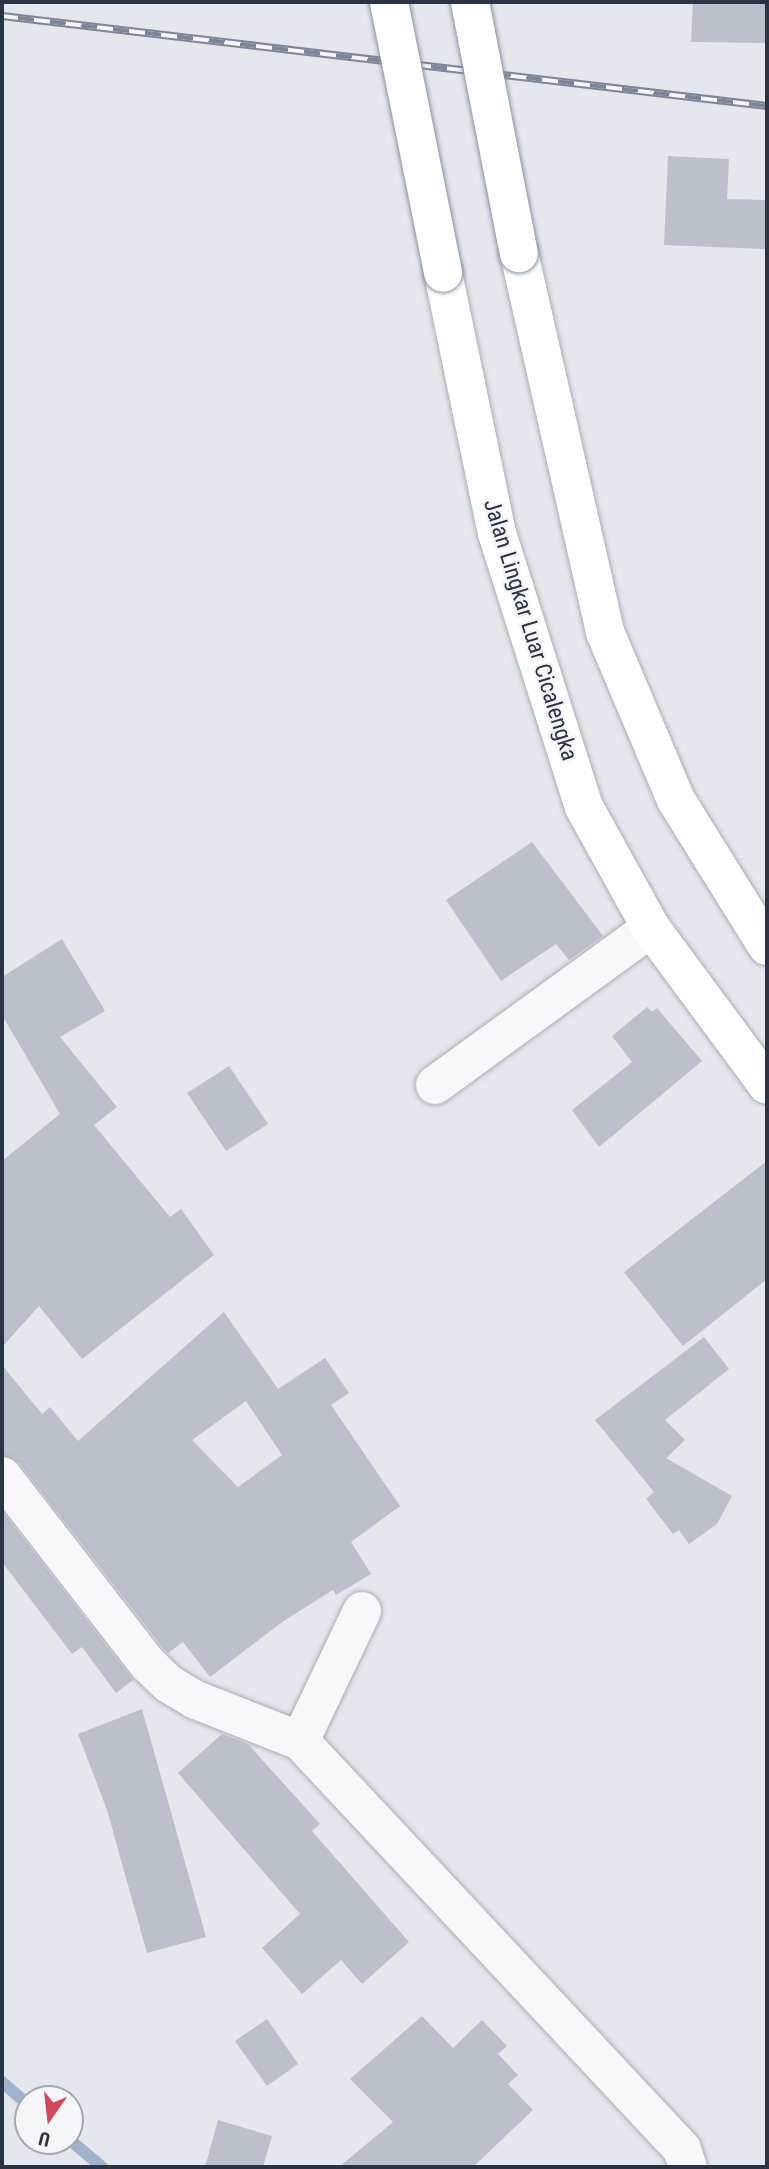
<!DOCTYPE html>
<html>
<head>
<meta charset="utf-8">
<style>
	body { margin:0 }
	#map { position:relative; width:769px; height:2169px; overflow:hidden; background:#e4e7ec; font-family:"Roboto Condensed",sans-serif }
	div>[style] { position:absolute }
	.stream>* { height:12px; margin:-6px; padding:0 6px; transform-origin:6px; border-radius:6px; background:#9fb4cc }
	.building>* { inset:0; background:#bbc0ca }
	.roads { filter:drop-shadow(0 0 2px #a9aeb7) drop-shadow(0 0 2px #a9aeb7) }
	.minor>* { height:38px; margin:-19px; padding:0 19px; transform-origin:19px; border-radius:19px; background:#f7f8fa }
	.highway>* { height:38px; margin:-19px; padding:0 19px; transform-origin:19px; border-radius:19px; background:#fff }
	.rail>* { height:8px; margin-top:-4px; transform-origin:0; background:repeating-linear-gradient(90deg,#f4f6f9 0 16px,#7d8696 0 32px); box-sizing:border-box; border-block:2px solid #7d8696 }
	.bridges { filter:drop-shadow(0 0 2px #8b94a3) drop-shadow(0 0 2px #8b94a3) }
	.highway-bridge>* { height:38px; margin:-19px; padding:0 19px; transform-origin:19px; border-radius:19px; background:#fff }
	span { translate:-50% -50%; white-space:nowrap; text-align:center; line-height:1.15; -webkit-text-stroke:5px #f4f6f9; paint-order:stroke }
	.street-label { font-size:23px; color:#2b3445 }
	.frame { position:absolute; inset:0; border:4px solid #2b3445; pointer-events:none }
	.north { position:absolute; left:14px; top:2085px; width:70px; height:70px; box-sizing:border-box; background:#f4f6f9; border:2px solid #a4a8b1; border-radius:50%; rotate:194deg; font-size:19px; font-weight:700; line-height:28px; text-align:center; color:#2b3445 }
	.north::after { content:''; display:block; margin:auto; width:24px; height:32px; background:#d1495b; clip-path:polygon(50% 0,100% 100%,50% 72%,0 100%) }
</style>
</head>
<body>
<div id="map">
	<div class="stream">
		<div style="left:2px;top:2082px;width:35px;rotate:41deg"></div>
		<div style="left:70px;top:2140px;width:42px;rotate:40.2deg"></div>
	</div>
	<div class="building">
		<div style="clip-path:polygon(693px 2px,767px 2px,767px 43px,691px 42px)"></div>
		<div style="clip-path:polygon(668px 156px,729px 159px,727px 199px,767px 200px,767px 249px,664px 245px)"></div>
		<div style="clip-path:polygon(532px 842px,603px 936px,569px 960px,556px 944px,501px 981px,446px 900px)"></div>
		<div style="clip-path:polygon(62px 939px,105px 1011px,60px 1037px,117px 1107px,94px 1125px,170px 1217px,181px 1209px,214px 1255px,82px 1359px,39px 1306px,2px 1347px,2px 1161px,60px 1114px,2px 1015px,2px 977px)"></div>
		<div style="clip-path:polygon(647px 1007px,652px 1012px,657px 1008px,702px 1061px,599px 1147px,572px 1110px,632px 1062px,612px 1036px)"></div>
		<div style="clip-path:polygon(229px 1066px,268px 1124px,226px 1151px,187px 1093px)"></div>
		<div style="clip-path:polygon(767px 1161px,767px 1279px,683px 1346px,624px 1272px)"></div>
		<div style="clip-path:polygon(evenodd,224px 1312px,278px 1389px,325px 1358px,349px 1393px,331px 1405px,400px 1506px,351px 1542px,371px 1574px,336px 1595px,333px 1590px,285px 1620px,210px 1677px,183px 1642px,168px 1653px,164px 1649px,19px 1463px,2px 1455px,2px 1365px,42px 1414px,50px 1407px,78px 1441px,224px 1312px,246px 1401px,282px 1455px,238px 1487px,192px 1440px,246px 1401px)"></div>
		<div style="clip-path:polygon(704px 1337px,729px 1369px,665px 1420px,685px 1440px,666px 1458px,732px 1496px,717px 1524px,689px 1544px,679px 1530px,673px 1534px,646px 1499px,654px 1492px,595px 1420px)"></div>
		<div style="clip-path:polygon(2px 1511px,133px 1680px,116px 1693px,82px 1647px,72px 1654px,2px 1562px)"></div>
		<div style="clip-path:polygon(142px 1709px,206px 1937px,147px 1953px,107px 1810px,78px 1734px)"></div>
		<div style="clip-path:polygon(222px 1734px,248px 1744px,320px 1824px,312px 1831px,409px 1942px,362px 1984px,341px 1960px,302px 1994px,262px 1948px,300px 1914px,178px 1773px)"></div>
		<div style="clip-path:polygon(422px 2016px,453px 2048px,482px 2020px,507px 2046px,498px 2054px,518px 2075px,508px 2084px,533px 2110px,473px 2167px,339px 2167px,393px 2122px,350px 2079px)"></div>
		<div style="clip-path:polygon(267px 2019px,298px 2064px,267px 2086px,235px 2041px)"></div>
		<div style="clip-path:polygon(218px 2120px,272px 2136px,263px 2167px,205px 2167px)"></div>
	</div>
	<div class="roads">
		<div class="minor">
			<div style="left:435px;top:1085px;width:267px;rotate:-36deg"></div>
			<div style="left:2px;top:1476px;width:238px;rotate:52.2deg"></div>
			<div style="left:148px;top:1664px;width:29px;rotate:44deg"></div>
			<div style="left:169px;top:1684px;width:31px;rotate:31deg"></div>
			<div style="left:196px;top:1700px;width:112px;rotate:21.5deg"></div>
			<div style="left:300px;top:1741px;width:559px;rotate:46.89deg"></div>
			<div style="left:682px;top:2149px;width:19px;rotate:72deg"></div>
			<div style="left:300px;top:1741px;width:144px;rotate:-64.5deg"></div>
		</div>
		<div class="highway">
			<div style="left:519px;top:253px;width:389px;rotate:77.2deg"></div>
			<div style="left:605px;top:632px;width:182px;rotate:67.1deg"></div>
			<div style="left:676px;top:800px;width:172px;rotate:58.1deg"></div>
			<div style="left:443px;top:273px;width:266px;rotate:78.3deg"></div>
			<div style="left:497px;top:533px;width:287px;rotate:72.4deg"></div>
			<div style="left:584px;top:807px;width:138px;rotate:61deg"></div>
			<div style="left:651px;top:928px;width:195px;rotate:53.5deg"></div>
		</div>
	</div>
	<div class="rail">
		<div style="left:2px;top:16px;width:770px;rotate:6.71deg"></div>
	</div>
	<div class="bridges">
		<div class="highway-bridge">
			<div style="left:389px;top:2px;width:276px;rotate:78.7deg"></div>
			<div style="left:470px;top:2px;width:256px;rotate:79deg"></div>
		</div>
	</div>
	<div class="street-label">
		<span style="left:530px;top:630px;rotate:73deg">Jalan Lingkar Luar Cicalengka</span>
	</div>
	<div class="frame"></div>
	<div class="north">U</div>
</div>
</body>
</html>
